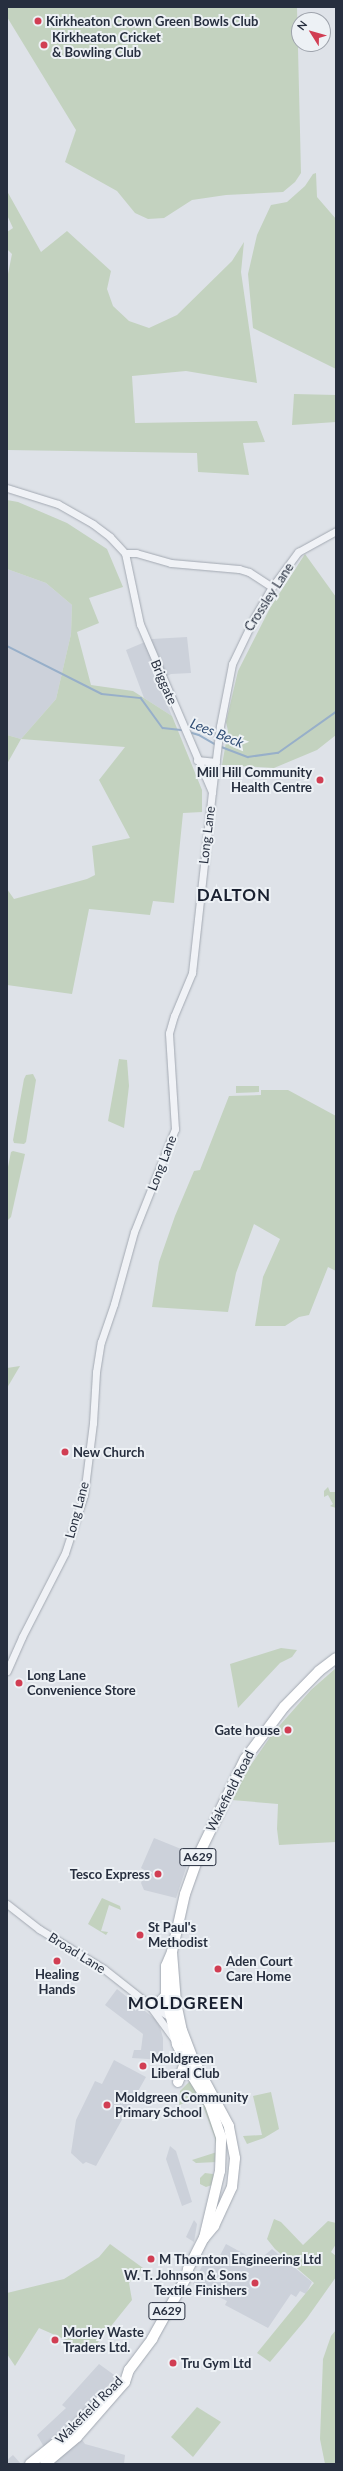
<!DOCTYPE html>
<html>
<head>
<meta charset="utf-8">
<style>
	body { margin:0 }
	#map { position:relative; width:343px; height:2471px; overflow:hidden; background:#dee2e8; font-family:Lato,sans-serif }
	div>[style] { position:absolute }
	.built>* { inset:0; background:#ccd1da }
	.green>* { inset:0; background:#c3d2bf }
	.stream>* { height:1.5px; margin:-0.75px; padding:0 0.75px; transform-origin:0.75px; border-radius:0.75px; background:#97afc9 }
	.roads { filter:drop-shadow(0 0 1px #a3a9b2) drop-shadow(0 0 1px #a3a9b2) }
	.tertiary>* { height:7px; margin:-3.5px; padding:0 3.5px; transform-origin:3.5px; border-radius:3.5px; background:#f0f2f6 }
	.trunk>* { height:10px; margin:-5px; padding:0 5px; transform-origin:5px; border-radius:5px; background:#fff }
	.dots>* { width:11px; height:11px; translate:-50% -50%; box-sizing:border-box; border:2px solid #edf1f5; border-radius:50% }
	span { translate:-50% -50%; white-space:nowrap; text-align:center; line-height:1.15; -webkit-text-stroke:4px #edf1f5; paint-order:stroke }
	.shield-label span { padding:1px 3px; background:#edf1f5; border:1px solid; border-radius:3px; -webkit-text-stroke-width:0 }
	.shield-label { font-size:12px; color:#272f3f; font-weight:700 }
	.poi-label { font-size:13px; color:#272f3f; font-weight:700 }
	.left { translate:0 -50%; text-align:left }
	.right { translate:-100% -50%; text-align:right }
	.street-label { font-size:13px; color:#272f3f }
	.water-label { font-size:14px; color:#304d74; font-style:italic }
	.district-label { font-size:17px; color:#192030; font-weight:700; letter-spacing:1px }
	.frame { position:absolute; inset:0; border:8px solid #272f3f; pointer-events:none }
	.north { position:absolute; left:291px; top:12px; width:40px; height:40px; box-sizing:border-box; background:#edf1f5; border:1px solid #9ea3ac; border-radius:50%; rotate:307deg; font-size:11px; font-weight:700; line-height:16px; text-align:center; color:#272f3f }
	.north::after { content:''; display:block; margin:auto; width:14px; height:18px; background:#d13e53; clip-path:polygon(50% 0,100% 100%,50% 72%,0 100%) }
</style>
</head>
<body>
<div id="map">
	<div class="built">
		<div style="clip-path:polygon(7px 569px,46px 583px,72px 605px,71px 634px,56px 699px,21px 739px,7px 735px)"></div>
		<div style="clip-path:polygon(187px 637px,191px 673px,171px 674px,157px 681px,172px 716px,144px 698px,126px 650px,152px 639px)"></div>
		<div style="clip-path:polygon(154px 1838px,191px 1853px,176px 1898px,144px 1890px,141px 1883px,146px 1871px,141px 1868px)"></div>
		<div style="clip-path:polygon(117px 1989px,155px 2019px,160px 2027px,163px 2038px,163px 2060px,132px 2058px,134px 2050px,141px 2050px,143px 2034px,105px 2005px)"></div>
		<div style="clip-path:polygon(114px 2060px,146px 2077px,96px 2166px,86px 2162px,83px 2164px,71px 2153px,76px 2120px,95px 2081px,102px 2084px)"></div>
		<div style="clip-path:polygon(170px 2146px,176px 2151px,192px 2202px,182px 2206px,166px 2159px)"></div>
		<div style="clip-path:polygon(194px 2220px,197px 2224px,194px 2242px,186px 2237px)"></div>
		<div style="clip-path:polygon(226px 2244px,248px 2256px,246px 2261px,253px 2265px,272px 2249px,312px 2282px,306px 2294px,300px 2291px,296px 2297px,291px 2294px,268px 2328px,225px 2305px,227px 2301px,193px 2284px,207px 2256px,217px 2261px)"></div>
		<div style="clip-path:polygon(99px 2364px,117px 2377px,71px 2424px,85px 2444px,125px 2455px,124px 2464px,54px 2464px,37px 2435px,66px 2408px,62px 2405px)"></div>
		<div style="clip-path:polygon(13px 2455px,21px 2464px,7px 2464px,7px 2460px)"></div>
	</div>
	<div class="green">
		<div style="clip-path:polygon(7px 7px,297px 7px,301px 173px,295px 182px,283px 192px,226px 195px,192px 200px,164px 218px,148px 219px,135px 213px,117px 191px,65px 162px,76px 130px,7px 17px)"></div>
		<div style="clip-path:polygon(316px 173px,317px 197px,336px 219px,336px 369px,253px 328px,248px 274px,257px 235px,271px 205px,287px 202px,305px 186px,313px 174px)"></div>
		<div style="clip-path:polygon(7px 191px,41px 252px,67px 231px,111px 271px,107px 289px,113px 306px,129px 321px,149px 328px,177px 315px,232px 261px,244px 242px,241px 272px,257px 383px,186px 371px,132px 376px,135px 423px,257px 421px,265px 442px,243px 443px,249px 475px,198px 472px,197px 453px,7px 450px,7px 279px,12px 254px,7px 249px,7px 232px,13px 228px,7px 215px)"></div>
		<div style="clip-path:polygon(294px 394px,336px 395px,336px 422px,292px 425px)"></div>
		<div style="clip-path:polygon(7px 500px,18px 502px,67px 523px,107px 549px,123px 587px,89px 598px,99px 623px,77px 632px,91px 685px,133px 691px,172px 716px,202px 790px,202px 812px,183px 813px,174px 903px,153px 901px,150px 915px,89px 909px,72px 994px,7px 985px,7px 889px,14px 899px,87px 879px,95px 875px,92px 846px,130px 838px,99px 780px,125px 747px,21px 739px,7px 764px,7px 735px,21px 739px,56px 699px,71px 634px,72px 605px,46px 583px,7px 569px)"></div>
		<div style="clip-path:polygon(305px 554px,336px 597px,336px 735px,317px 750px,274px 768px,222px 765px,228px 731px,226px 722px,238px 671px,270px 608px)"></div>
		<div style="clip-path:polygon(119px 1059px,127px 1060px,129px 1086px,124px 1128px,108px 1121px)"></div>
		<div style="clip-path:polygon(33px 1074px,36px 1080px,26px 1142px,24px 1144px,14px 1143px,13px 1140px,24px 1079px,26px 1075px)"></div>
		<div style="clip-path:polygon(236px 1086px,259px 1086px,259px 1092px,236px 1093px)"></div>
		<div style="clip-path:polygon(261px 1090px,288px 1090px,336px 1116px,336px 1271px,328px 1267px,309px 1315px,299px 1317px,285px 1326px,255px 1326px,263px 1277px,280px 1239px,254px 1224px,236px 1273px,228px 1312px,152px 1307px,159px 1262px,175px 1216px,194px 1171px,200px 1170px,229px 1096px,261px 1095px)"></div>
		<div style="clip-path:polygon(13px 1151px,25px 1154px,11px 1217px,7px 1221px,7px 1172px,11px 1152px)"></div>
		<div style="clip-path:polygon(20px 1366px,7px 1388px,7px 1368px)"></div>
		<div style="clip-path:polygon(328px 1487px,330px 1492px,336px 1492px,336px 1508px,330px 1506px,333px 1504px,328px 1495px,324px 1497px,324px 1491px)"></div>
		<div style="clip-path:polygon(281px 1648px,297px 1650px,292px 1657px,280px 1663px,238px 1708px,230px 1664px)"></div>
		<div style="clip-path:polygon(336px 1668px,336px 1842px,279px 1845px,277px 1829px,278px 1804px,232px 1800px,241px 1779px,273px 1733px,311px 1690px)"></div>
		<div style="clip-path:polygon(102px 1898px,120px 1906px,121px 1910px,109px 1905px,101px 1931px,108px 1932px,106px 1935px,88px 1924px)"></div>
		<div style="clip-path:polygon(173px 2051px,179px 2062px,181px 2067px,171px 2061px)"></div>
		<div style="clip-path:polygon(190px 2081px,211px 2115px,218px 2137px,217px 2162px,196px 2163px,192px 2160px,217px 2152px,215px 2138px,200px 2098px,179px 2105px,180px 2091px)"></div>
		<div style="clip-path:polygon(271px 2092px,279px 2129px,264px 2138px,247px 2144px,243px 2136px,262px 2135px,253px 2096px)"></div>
		<div style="clip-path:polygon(205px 2173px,213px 2174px,216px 2180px,212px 2185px,206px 2187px,200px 2184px,200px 2178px)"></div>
		<div style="clip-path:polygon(274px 2219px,281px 2222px,303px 2245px,328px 2221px,336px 2223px,336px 2244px,331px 2252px,336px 2256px,336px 2277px,307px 2318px,270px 2362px,257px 2353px,314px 2283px,275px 2249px,267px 2239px)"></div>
		<div style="clip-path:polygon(110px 2244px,143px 2268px,129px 2283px,132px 2300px,91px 2351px,39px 2328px,15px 2366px,7px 2354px,7px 2293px,64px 2279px,99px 2257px)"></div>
		<div style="clip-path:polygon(336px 2330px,336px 2464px,325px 2464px,320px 2439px,323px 2359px,331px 2336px)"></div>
		<div style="clip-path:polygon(197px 2407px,221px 2422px,193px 2457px,171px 2437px)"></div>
	</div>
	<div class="stream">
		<div style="left:7px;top:646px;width:106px;rotate:26.8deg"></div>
		<div style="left:102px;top:694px;width:39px;rotate:6deg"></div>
		<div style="left:141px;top:698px;width:37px;rotate:54deg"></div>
		<div style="left:163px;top:728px;width:20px;rotate:6deg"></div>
		<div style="left:189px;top:732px;width:10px;rotate:17deg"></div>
		<div style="left:199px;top:735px;width:20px;rotate:30deg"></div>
		<div style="left:219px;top:746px;width:31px;rotate:21deg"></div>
		<div style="left:248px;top:757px;width:30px;rotate:-8deg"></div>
		<div style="left:278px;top:753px;width:71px;rotate:-35.3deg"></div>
	</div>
	<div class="roads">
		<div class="tertiary">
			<div style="left:7px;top:488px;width:53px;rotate:17.4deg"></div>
			<div style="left:58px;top:504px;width:40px;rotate:29.7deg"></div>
			<div style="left:93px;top:524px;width:21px;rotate:37deg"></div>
			<div style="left:110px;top:537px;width:22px;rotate:47deg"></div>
			<div style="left:125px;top:553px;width:73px;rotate:78.1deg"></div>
			<div style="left:140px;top:624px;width:183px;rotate:66.8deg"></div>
			<div style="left:125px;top:553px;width:11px"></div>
			<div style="left:136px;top:553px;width:36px;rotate:16deg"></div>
			<div style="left:171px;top:563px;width:68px;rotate:5deg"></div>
			<div style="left:239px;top:569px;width:10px;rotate:17deg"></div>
			<div style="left:249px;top:572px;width:27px;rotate:33deg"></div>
			<div style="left:197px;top:760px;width:19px;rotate:6deg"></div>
			<div style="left:7px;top:1671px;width:37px;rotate:-66deg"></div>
			<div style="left:22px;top:1637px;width:94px;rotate:-62.9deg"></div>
			<div style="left:65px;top:1553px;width:61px;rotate:-71.9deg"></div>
			<div style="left:84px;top:1495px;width:73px;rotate:-82.9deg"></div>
			<div style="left:93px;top:1423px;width:51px;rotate:-86.6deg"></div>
			<div style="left:96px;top:1372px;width:30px;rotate:-81deg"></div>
			<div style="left:101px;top:1342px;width:40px;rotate:-71.1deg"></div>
			<div style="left:114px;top:1304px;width:75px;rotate:-74.5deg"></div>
			<div style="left:134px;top:1232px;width:111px;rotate:-68.3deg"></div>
			<div style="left:175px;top:1129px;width:96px;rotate:-93.6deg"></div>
			<div style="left:169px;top:1033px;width:18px;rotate:-74deg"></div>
			<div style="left:174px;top:1016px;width:47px;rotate:-67.3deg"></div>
			<div style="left:192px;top:973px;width:182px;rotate:-83.7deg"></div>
			<div style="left:212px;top:792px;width:66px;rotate:-83.1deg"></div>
			<div style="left:220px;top:726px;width:63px;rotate:-79deg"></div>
			<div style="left:232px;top:664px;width:51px;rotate:-64.4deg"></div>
			<div style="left:254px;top:618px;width:36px;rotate:-60deg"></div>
			<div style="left:272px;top:587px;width:44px;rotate:-53.4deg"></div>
			<div style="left:298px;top:552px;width:43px;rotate:-28.9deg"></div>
			<div style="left:7px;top:1904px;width:41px;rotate:38deg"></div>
			<div style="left:39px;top:1929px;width:76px;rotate:31.6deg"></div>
			<div style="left:104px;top:1969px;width:55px;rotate:38.3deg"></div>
			<div style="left:147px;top:2003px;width:29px;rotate:31deg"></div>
			<div style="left:150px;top:2006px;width:39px;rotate:54deg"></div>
		</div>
		<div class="trunk">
			<div style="left:147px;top:2003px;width:13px;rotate:-4deg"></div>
			<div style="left:160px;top:2002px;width:9px;rotate:-49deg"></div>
			<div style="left:178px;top:2082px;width:20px;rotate:-70deg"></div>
			<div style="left:204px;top:2238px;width:69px;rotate:-76.6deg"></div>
			<div style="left:220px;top:2171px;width:34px;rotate:-88deg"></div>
			<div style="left:221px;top:2137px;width:36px;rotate:-109deg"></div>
			<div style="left:209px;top:2103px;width:31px;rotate:-122deg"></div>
			<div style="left:193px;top:2077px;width:37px;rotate:-116deg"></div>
			<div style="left:177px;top:2044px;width:50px;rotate:-102.7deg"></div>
			<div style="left:166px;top:1995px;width:29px;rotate:-90deg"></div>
			<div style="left:166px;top:1966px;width:15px;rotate:-67deg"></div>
			<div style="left:172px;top:1952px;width:59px;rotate:-77.4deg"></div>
			<div style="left:185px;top:1894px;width:45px;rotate:-70.3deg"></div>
			<div style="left:200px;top:1852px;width:103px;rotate:-64.2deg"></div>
			<div style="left:245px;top:1759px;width:65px;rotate:-53.1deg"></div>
			<div style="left:284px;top:1707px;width:50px;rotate:-45.8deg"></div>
			<div style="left:319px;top:1671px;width:21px;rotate:-37deg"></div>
			<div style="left:30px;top:2464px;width:54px;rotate:-39deg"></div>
			<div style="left:72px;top:2430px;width:40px;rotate:-46deg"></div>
			<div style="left:45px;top:2464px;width:42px;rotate:-40.2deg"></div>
			<div style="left:77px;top:2437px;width:73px;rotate:-48.9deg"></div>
			<div style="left:125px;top:2382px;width:13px;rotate:-72deg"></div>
			<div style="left:129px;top:2370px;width:39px;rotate:-53deg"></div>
			<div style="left:152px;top:2339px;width:70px;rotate:-60.9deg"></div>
			<div style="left:186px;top:2278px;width:9px;rotate:-77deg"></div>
			<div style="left:188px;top:2269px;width:35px;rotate:-63deg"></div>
			<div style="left:204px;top:2238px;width:16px;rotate:-50deg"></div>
			<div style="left:214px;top:2226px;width:43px;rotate:-65.2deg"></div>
			<div style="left:232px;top:2187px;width:29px;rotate:-84deg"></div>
			<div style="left:235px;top:2158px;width:33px;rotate:-101deg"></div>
			<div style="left:229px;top:2126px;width:76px;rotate:-118.2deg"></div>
			<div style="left:193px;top:2059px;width:30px;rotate:-111deg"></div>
			<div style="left:182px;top:2031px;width:29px;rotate:-102deg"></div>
			<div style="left:176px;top:2003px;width:51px;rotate:-94.5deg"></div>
		</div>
	</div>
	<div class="dots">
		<div style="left:38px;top:21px;background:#d13e53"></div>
		<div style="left:44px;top:45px;background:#d13e53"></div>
		<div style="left:320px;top:780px;background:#d13e53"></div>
		<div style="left:65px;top:1452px;background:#d13e53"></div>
		<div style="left:19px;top:1683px;background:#d13e53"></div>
		<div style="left:288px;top:1730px;background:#d13e53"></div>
		<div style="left:158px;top:1874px;background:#d13e53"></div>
		<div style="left:140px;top:1935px;background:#d13e53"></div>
		<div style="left:57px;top:1961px;background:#d13e53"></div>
		<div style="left:218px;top:1969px;background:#d13e53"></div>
		<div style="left:143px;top:2066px;background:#d13e53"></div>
		<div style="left:107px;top:2105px;background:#d13e53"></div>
		<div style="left:151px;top:2259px;background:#d13e53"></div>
		<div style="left:255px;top:2283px;background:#d13e53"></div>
		<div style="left:55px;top:2340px;background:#d13e53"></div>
		<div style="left:173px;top:2363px;background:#d13e53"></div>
	</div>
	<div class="shield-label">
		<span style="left:198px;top:1857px">A629</span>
		<span style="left:167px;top:2311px">A629</span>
	</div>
	<div class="poi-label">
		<span class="left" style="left:46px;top:21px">Kirkheaton Crown Green Bowls Club</span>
		<span class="left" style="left:52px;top:45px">Kirkheaton Cricket<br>&amp; Bowling Club</span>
		<span class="right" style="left:312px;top:780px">Mill Hill Community<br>Health Centre</span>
		<span class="left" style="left:73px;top:1452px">New Church</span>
		<span class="left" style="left:27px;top:1683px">Long Lane<br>Convenience Store</span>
		<span class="right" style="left:280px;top:1730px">Gate house</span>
		<span class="right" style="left:150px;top:1874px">Tesco Express</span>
		<span class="left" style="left:148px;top:1935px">St Paul's<br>Methodist</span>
		<span class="left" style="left:226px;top:1969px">Aden Court<br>Care Home</span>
		<span style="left:57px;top:1982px">Healing<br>Hands</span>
		<span class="left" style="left:151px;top:2066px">Moldgreen<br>Liberal Club</span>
		<span class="left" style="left:115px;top:2105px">Moldgreen Community<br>Primary School</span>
		<span class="left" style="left:159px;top:2259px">M Thornton Engineering Ltd</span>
		<span class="right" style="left:247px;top:2283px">W. T. Johnson &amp; Sons<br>Textile Finishers</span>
		<span class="left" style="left:63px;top:2340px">Morley Waste<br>Traders Ltd.</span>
		<span class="left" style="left:181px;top:2363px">Tru Gym Ltd</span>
	</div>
	<div class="street-label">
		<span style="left:269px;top:597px;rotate:-57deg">Crossley Lane</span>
		<span style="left:164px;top:682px;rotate:67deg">Briggate</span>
		<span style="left:207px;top:835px;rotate:-83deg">Long Lane</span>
		<span style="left:162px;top:1163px;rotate:-69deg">Long Lane</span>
		<span style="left:77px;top:1510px;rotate:-75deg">Long Lane</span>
		<span style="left:230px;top:1791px;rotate:-63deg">Wakefield Road</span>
		<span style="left:77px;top:1953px;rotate:32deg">Broad Lane</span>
		<span style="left:89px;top:2410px;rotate:-45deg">Wakefield Road</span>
	</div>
	<div class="water-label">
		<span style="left:217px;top:733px;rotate:22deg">Lees Beck</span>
	</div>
	<div class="district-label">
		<span style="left:234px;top:895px">DALTON</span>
		<span style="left:186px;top:2003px">MOLDGREEN</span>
	</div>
	<div class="frame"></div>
	<div class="north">N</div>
</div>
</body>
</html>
